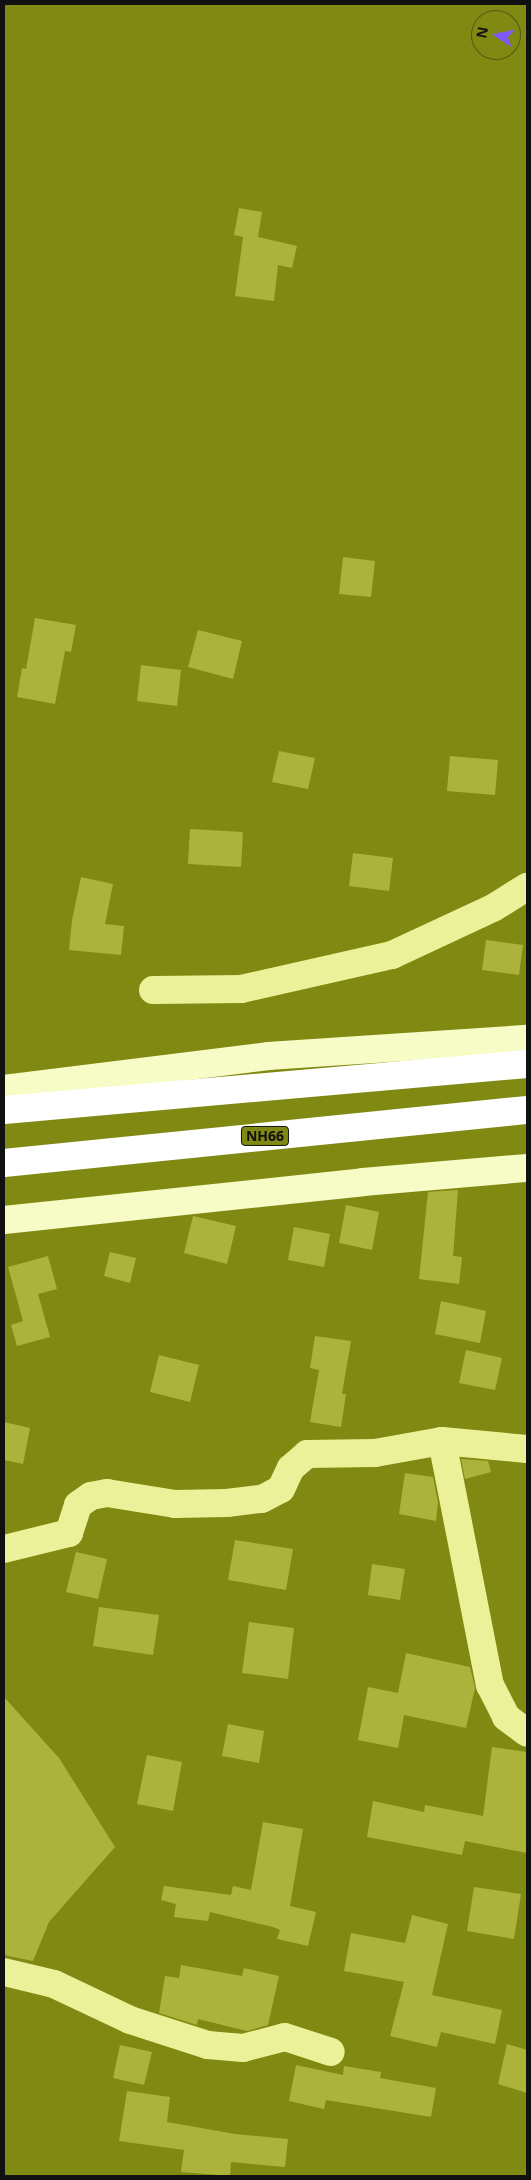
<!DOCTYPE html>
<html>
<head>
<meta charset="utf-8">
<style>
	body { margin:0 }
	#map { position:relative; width:531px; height:2180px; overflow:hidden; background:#808912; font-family:"Noto Sans",sans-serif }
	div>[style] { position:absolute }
	.building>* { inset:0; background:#abb33a }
	.street>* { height:28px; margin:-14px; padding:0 14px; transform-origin:14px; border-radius:14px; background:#ebf198 }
	.secondary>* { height:28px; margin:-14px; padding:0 14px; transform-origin:14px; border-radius:14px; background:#f7fbc6 }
	.highway>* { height:28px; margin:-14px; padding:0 14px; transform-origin:14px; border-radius:14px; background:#fff }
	span { translate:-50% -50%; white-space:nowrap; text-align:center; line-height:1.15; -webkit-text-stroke:5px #808912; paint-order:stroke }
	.shield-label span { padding:1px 4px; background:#808912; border:1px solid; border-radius:4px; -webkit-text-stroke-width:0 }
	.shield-label { font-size:14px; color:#111; font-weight:700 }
	.frame { position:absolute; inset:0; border:5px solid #111; pointer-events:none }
	.north { position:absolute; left:471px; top:10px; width:50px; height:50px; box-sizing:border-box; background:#808912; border:1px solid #545912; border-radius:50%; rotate:281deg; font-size:14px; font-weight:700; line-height:20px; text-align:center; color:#111 }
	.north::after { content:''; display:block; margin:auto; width:18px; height:22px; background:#7d57ff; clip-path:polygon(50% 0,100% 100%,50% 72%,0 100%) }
</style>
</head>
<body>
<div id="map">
	<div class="building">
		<div style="clip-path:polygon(239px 208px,262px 212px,258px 237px,297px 246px,292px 268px,278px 265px,274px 301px,235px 296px,243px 237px,234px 235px)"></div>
		<div style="clip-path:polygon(343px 557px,375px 561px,371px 597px,339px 594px)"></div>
		<div style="clip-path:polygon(35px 618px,76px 625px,71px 652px,65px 651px,55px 704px,17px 697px,22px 668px,26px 669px)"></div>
		<div style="clip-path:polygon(198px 630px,242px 641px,233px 679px,188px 667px)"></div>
		<div style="clip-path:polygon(141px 665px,181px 670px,177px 706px,137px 701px)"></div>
		<div style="clip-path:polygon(279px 751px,315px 758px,308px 789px,272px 782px)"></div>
		<div style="clip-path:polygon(450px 756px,498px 760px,495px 795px,447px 791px)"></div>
		<div style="clip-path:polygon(190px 829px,243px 832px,241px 867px,188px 864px)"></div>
		<div style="clip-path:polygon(353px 853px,393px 858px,389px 891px,349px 886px)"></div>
		<div style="clip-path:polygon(81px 877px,113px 884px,105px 924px,124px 926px,121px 955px,69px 950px,72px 920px)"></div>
		<div style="clip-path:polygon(486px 940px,523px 945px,519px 975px,482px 970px)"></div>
		<div style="clip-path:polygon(458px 1190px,453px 1256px,462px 1257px,459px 1284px,419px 1279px,428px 1192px)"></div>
		<div style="clip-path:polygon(346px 1205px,379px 1212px,372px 1250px,339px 1243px)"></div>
		<div style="clip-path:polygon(193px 1216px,236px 1226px,227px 1264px,184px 1253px)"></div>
		<div style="clip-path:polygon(294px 1227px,330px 1234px,324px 1267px,288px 1260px)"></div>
		<div style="clip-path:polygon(110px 1252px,136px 1258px,130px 1283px,104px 1276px)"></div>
		<div style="clip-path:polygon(48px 1256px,57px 1289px,38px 1294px,50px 1337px,17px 1346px,11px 1325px,23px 1321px,8px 1267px)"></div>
		<div style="clip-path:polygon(441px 1301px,486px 1311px,480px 1343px,435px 1334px)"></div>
		<div style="clip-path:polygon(315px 1336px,351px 1341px,342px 1394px,346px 1394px,341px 1427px,310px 1422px,319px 1370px,310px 1368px)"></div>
		<div style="clip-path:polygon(466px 1350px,502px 1358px,495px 1390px,459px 1383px)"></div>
		<div style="clip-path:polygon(159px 1355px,199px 1365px,190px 1402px,150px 1392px)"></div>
		<div style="clip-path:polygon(4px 1422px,30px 1428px,23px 1464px,4px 1460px)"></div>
		<div style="clip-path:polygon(461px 1459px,488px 1461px,491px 1472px,465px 1479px)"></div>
		<div style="clip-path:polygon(405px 1473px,433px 1477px,438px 1503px,436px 1521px,399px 1514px)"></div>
		<div style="clip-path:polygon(235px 1540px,293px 1549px,286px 1590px,228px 1580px)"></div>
		<div style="clip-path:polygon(76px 1552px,107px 1559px,98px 1599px,66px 1592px)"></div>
		<div style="clip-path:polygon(372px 1564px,405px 1569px,400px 1600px,368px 1595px)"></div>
		<div style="clip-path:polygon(99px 1607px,159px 1615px,153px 1655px,93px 1646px)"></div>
		<div style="clip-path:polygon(249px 1622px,294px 1628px,288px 1679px,242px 1673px)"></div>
		<div style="clip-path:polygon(406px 1653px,470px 1667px,475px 1688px,466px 1728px,404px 1715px,398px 1748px,358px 1740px,368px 1687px,398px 1693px)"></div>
		<div style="clip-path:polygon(4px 1697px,59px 1758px,115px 1847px,49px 1922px,33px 1961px,4px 1955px)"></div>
		<div style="clip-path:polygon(228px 1724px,264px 1731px,259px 1763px,222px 1756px)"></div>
		<div style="clip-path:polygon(492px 1747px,527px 1752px,527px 1853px,465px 1841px,462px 1855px,367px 1837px,373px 1801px,424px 1812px,425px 1805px,483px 1816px)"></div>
		<div style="clip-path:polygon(147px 1755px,182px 1762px,173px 1811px,137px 1804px)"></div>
		<div style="clip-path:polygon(263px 1822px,303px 1829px,290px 1906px,316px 1912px,308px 1946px,277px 1939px,280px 1930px,273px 1927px,210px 1912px,208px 1921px,174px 1917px,176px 1904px,161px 1900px,164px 1886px,231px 1895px,233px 1886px,251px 1890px)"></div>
		<div style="clip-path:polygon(474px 1887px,521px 1894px,514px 1939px,467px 1931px)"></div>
		<div style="clip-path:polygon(412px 1915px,448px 1924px,432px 1995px,502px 2010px,495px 2044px,441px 2032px,437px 2047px,390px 2036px,404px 1982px,344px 1971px,351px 1933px,405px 1943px)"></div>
		<div style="clip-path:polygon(181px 1965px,242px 1976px,244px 1968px,279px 1976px,268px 2025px,247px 2031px,198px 2019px,197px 2025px,159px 2013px,165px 1976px,179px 1978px)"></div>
		<div style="clip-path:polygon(507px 2044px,527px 2050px,527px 2093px,498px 2084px)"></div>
		<div style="clip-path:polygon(120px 2045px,152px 2052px,144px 2085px,113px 2078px)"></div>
		<div style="clip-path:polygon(296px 2065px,343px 2075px,344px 2066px,381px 2072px,380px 2078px,436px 2088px,431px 2117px,326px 2100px,324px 2109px,289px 2101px)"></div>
		<div style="clip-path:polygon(127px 2091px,170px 2097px,167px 2122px,235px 2134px,288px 2139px,285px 2167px,231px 2162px,230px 2176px,181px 2172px,184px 2150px,119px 2141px)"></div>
	</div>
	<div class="street">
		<div style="left:153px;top:990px;width:88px;rotate:-0.7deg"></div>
		<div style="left:241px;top:989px;width:155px;rotate:-12.7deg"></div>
		<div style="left:392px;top:955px;width:111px;rotate:-25deg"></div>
		<div style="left:493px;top:908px;width:40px;rotate:-32deg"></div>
		<div style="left:442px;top:1441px;width:249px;rotate:78.9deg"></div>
		<div style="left:490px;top:1685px;width:36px;rotate:63deg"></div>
		<div style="left:506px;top:1717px;width:26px;rotate:37deg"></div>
		<div style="left:4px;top:1549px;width:67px;rotate:-13.8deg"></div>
		<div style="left:69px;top:1533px;width:29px;rotate:-72deg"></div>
		<div style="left:78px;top:1505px;width:16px;rotate:-35deg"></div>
		<div style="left:91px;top:1496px;width:16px;rotate:-11deg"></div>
		<div style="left:107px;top:1493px;width:69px;rotate:9.2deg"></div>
		<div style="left:175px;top:1504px;width:52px;rotate:-1.1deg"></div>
		<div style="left:227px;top:1503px;width:35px;rotate:-7deg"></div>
		<div style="left:262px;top:1499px;width:21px;rotate:-28deg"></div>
		<div style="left:281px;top:1489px;width:23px;rotate:-65deg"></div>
		<div style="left:291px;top:1468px;width:21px;rotate:-41deg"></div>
		<div style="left:307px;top:1454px;width:68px;rotate:-0.8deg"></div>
		<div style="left:375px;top:1453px;width:68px;rotate:-10.2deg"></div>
		<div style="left:442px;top:1441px;width:85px;rotate:5.4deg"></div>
		<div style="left:4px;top:1972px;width:51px;rotate:13.5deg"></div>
		<div style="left:54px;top:1984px;width:84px;rotate:25.3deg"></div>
		<div style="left:130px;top:2020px;width:82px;rotate:17.8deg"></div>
		<div style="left:208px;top:2045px;width:35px;rotate:5deg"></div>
		<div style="left:243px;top:2048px;width:43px;rotate:-14.7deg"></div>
		<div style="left:285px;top:2037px;width:48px;rotate:18.1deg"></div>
	</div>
	<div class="secondary">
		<div style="left:4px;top:1089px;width:266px;rotate:-7.1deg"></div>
		<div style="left:268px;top:1056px;width:260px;rotate:-3.8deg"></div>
		<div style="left:4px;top:1220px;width:361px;rotate:-6deg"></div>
		<div style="left:363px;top:1182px;width:165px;rotate:-4.9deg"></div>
	</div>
	<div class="highway">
		<div style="left:4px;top:1110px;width:525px;rotate:-5.03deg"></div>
		<div style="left:4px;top:1163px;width:526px;rotate:-5.79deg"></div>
	</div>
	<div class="shield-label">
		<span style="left:265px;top:1136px">NH66</span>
	</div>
	<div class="frame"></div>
	<div class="north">N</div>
</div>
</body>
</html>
